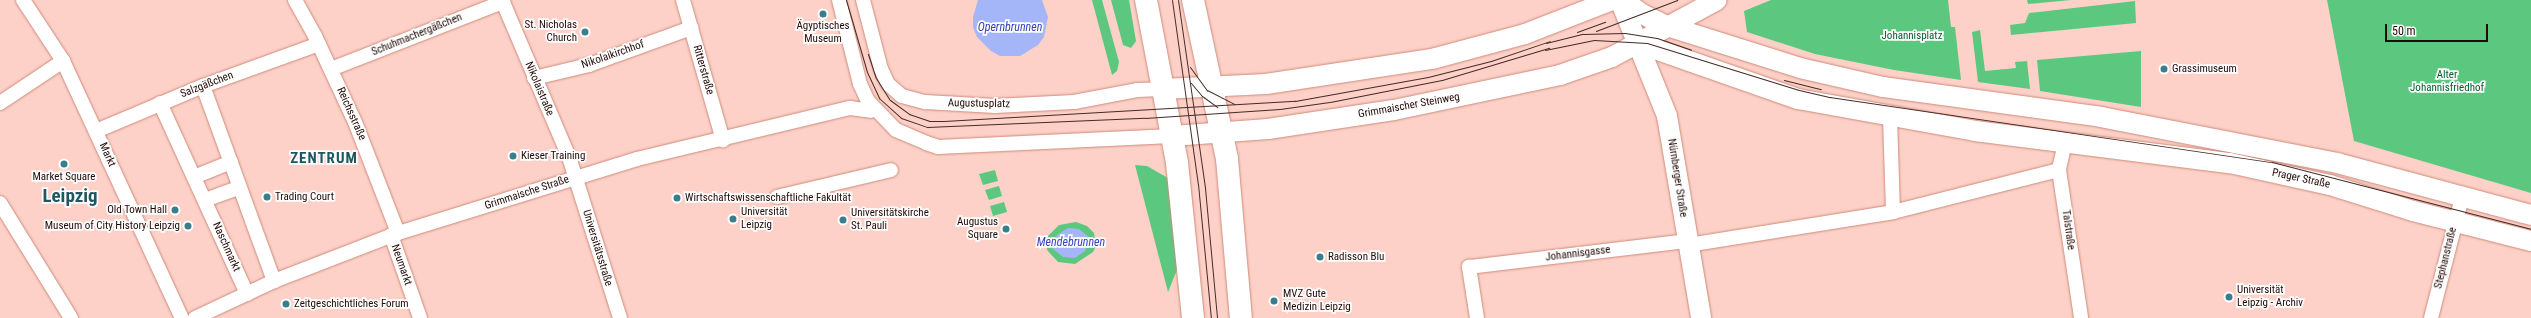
<!DOCTYPE html>
<html>
<head>
<meta charset="utf-8">
<style>
	body { margin:0 }
	#map { position:relative; width:2531px; height:318px; overflow:hidden; background:#fdd1c7; font-family:"Roboto Condensed",sans-serif }
	div>[style] { position:absolute }
	.green>* { inset:0; background:#5cc87f }
	.water>* { inset:0; background:#a4b6f7 }
	.roads { filter:drop-shadow(0 0 1px #ce8a7c) drop-shadow(0 0 1px #ce8a7c) }
	.street>* { height:14px; margin:-7px; padding:0 7px; transform-origin:7px; border-radius:7px; background:#fff }
	.secondary>* { height:20px; margin:-10px; padding:0 10px; transform-origin:10px; border-radius:10px; background:#fff }
	.primary>* { height:22px; margin:-11px; padding:0 11px; transform-origin:11px; border-radius:11px; background:#fff }
	.tram>* { height:1px; margin:-0.5px; padding:0 0.5px; transform-origin:0.5px; border-radius:0.5px; background:#462b26 }
	.dots>* { width:11px; height:11px; translate:-50% -50%; box-sizing:border-box; border:2px solid #fdfdfd; border-radius:50% }
	span { translate:-50% -50%; white-space:nowrap; text-align:center; line-height:1.15; -webkit-text-stroke:3.5px #fdfdfd; paint-order:stroke }
	.poi-label { font-size:11px; color:#220a06 }
	.right { translate:-100% -50%; text-align:right }
	.left { translate:0 -50%; text-align:left }
	.street-label { font-size:11px; color:#220a06 }
	.park-label { font-size:11px; color:#005e2c }
	.water-label { font-size:12px; color:#3744bc; font-style:italic }
	.district-label { font-size:15px; color:#1e5761; font-weight:700; letter-spacing:1px }
	.town-label { font-size:19px; color:#1e5761; font-weight:700 }
	.scale { position:absolute; left:2385px; top:24px; width:103px; height:18px; box-sizing:border-box; border:2px solid #220a06; border-top:0; padding-left:5px; font-size:12px; line-height:14px; white-space:nowrap; color:#220a06; -webkit-text-stroke:3px #fdfdfd; paint-order:stroke }
</style>
</head>
<body>
<div id="map">
	<div class="green">
		<div style="clip-path:polygon(1092px 0,1102px 0,1119px 62px,1117px 71px,1112px 75px)"></div>
		<div style="clip-path:polygon(1111px 0,1129px 0,1136px 41px,1131px 48px,1123px 45px)"></div>
		<div style="clip-path:polygon(1771px 0,1948px 0,1951px 27px,1955px 27px,1961px 80px,1894px 70px,1815px 54px,1747px 32px,1744px 11px)"></div>
		<div style="clip-path:polygon(2027px 0,2071px 0,2028px 4px)"></div>
		<div style="clip-path:polygon(2327px 0,2531px 0,2531px 193px,2354px 141px)"></div>
		<div style="clip-path:polygon(2135px 1px,2136px 23px,2011px 35px,2010px 25px,2025px 23px,2029px 13px)"></div>
		<div style="clip-path:polygon(1980px 30px,1985px 71px,2016px 68px,2015px 62px,2027px 61px,2030px 89px,1978px 82px,1972px 32px)"></div>
		<div style="clip-path:polygon(2141px 51px,2141px 107px,2040px 91px,2037px 60px)"></div>
		<div style="clip-path:polygon(1135px 165px,1147px 166px,1168px 178px,1179px 265px,1168px 292px)"></div>
		<div style="clip-path:polygon(995px 170px,998px 181px,983px 185px,979px 174px)"></div>
		<div style="clip-path:polygon(999px 186px,1002px 196px,989px 200px,985px 190px)"></div>
		<div style="clip-path:polygon(1004px 202px,1007px 212px,993px 216px,990px 206px)"></div>
		<div style="clip-path:polygon(1076px 222px,1087px 226px,1094px 233px,1096px 246px,1093px 252px,1075px 264px,1058px 262px,1047px 250px,1048px 236px,1059px 225px)"></div>
	</div>
	<div class="water">
		<div style="clip-path:polygon(978px 0,1042px 0,1048px 17px,1044px 37px,1038px 45px,1020px 56px,1000px 56px,991px 51px,977px 37px,973px 27px,973px 17px)"></div>
		<div style="clip-path:polygon(1068px 228px,1079px 229px,1090px 238px,1085px 251px,1075px 258px,1063px 257px,1052px 248px,1057px 235px)"></div>
	</div>
	<div class="roads">
		<div class="street">
			<div style="left:23px;top:0;width:73px;rotate:56.7deg"></div>
			<div style="left:63px;top:61px;width:283px;rotate:65.2deg"></div>
			<div style="left:295px;top:0;width:41px;rotate:60.9deg"></div>
			<div style="left:315px;top:36px;width:95px;rotate:65.1deg"></div>
			<div style="left:355px;top:122px;width:119px;rotate:68.8deg"></div>
			<div style="left:502px;top:0;width:171px;rotate:66.9deg"></div>
			<div style="left:569px;top:157px;width:169px;rotate:72.4deg"></div>
			<div style="left:683px;top:0;width:146px;rotate:74.1deg"></div>
			<div style="left:839px;top:0;width:87px;rotate:76deg"></div>
			<div style="left:860px;top:84px;width:19px;rotate:65deg"></div>
			<div style="left:868px;top:101px;width:40px;rotate:46deg"></div>
			<div style="left:896px;top:130px;width:33px;rotate:23deg"></div>
			<div style="left:926px;top:143px;width:13px;rotate:18deg"></div>
			<div style="left:938px;top:147px;width:234px;rotate:-2.7deg"></div>
			<div style="left:863px;top:0;width:71px;rotate:75.4deg"></div>
			<div style="left:881px;top:69px;width:17px;rotate:65deg"></div>
			<div style="left:888px;top:84px;width:18px;rotate:41deg"></div>
			<div style="left:902px;top:96px;width:24px;rotate:15deg"></div>
			<div style="left:925px;top:102px;width:70px;rotate:3.3deg"></div>
			<div style="left:995px;top:106px;width:79px;rotate:-2.9deg"></div>
			<div style="left:1074px;top:102px;width:64px;rotate:-10.8deg"></div>
			<div style="left:1137px;top:90px;width:25px;rotate:-2deg"></div>
			<div style="left:331px;top:69px;width:185px;rotate:-21.3deg"></div>
			<div style="left:534px;top:78px;width:57px;rotate:-13.3deg"></div>
			<div style="left:589px;top:65px;width:109px;rotate:-19.9deg"></div>
			<div style="left:203px;top:86px;width:208px;rotate:70deg"></div>
			<div style="left:0;top:103px;width:76px;rotate:-33.7deg"></div>
			<div style="left:160px;top:103px;width:210px;rotate:65.5deg"></div>
			<div style="left:1890px;top:117px;width:95px;rotate:88.2deg"></div>
			<div style="left:96px;top:131px;width:116px;rotate:-22.8deg"></div>
			<div style="left:203px;top:86px;width:123px;rotate:-19.9deg"></div>
			<div style="left:2065px;top:143px;width:28px;rotate:103deg"></div>
			<div style="left:2059px;top:170px;width:150px;rotate:81.5deg"></div>
			<div style="left:194px;top:177px;width:40px;rotate:-22deg"></div>
			<div style="left:777px;top:197px;width:117px;rotate:-13.3deg"></div>
			<div style="left:205px;top:200px;width:37px;rotate:-20deg"></div>
			<div style="left:0;top:203px;width:135px;rotate:58.3deg"></div>
			<div style="left:391px;top:235px;width:88px;rotate:70.7deg"></div>
			<div style="left:1688px;top:245px;width:208px;rotate:-9.1deg"></div>
			<div style="left:1893px;top:212px;width:171px;rotate:-14.2deg"></div>
			<div style="left:195px;top:318px;width:87px;rotate:-25.1deg"></div>
			<div style="left:274px;top:281px;width:133px;rotate:-21.2deg"></div>
			<div style="left:398px;top:233px;width:250px;rotate:-17.2deg"></div>
			<div style="left:637px;top:159px;width:219px;rotate:-13.5deg"></div>
			<div style="left:850px;top:108px;width:21px;rotate:8deg"></div>
			<div style="left:1477px;top:318px;width:52px;rotate:-98.9deg"></div>
			<div style="left:1469px;top:267px;width:220px;rotate:-6.8deg"></div>
			<div style="left:2431px;top:318px;width:125px;rotate:-75.6deg"></div>
		</div>
		<div class="secondary">
			<div style="left:1620px;top:0;width:125px;rotate:67.9deg"></div>
			<div style="left:1667px;top:116px;width:205px;rotate:80.4deg"></div>
			<div style="left:1622px;top:0;width:24px;rotate:35deg"></div>
			<div style="left:1642px;top:14px;width:28px;rotate:26deg"></div>
			<div style="left:1667px;top:26px;width:139px;rotate:17.5deg"></div>
			<div style="left:1800px;top:68px;width:85px;rotate:12.9deg"></div>
			<div style="left:1883px;top:87px;width:220px;rotate:7.8deg"></div>
			<div style="left:2101px;top:117px;width:240px;rotate:11deg"></div>
			<div style="left:2337px;top:163px;width:201px;rotate:15deg"></div>
			<div style="left:1638px;top:43px;width:170px;rotate:19.3deg"></div>
			<div style="left:1798px;top:99px;width:180px;rotate:10.2deg"></div>
			<div style="left:1975px;top:131px;width:257px;rotate:7.2deg"></div>
			<div style="left:2230px;top:163px;width:102px;rotate:12.4deg"></div>
			<div style="left:2330px;top:185px;width:87px;rotate:17.4deg"></div>
			<div style="left:2413px;top:211px;width:122px;rotate:14.3deg"></div>
			<div style="left:1162px;top:89px;width:104px;rotate:-2.8deg"></div>
			<div style="left:1266px;top:84px;width:168px;rotate:-8.6deg"></div>
			<div style="left:1432px;top:59px;width:96px;rotate:-15deg"></div>
			<div style="left:1525px;top:34px;width:93px;rotate:-21.3deg"></div>
			<div style="left:1172px;top:136px;width:96px;rotate:-4.2deg"></div>
			<div style="left:1268px;top:129px;width:127px;rotate:-8.6deg"></div>
			<div style="left:1394px;top:110px;width:170px;rotate:-11.9deg"></div>
			<div style="left:1560px;top:75px;width:55px;rotate:-19.1deg"></div>
			<div style="left:1612px;top:57px;width:119px;rotate:-28.5deg"></div>
		</div>
		<div class="primary">
			<div style="left:1146px;top:0;width:166px;rotate:79.2deg"></div>
			<div style="left:1177px;top:163px;width:156px;rotate:84.1deg"></div>
			<div style="left:1193px;top:0;width:163px;rotate:77.9deg"></div>
			<div style="left:1227px;top:159px;width:160px;rotate:85deg"></div>
		</div>
	</div>
	<div class="tram">
		<div style="left:846px;top:0;width:75px;rotate:73.7deg"></div>
		<div style="left:867px;top:72px;width:29px;rotate:65deg"></div>
		<div style="left:879px;top:98px;width:30px;rotate:42deg"></div>
		<div style="left:901px;top:118px;width:28px;rotate:19deg"></div>
		<div style="left:927px;top:127px;width:218px;rotate:-2.4deg"></div>
		<div style="left:1145px;top:118px;width:135px;rotate:-3.8deg"></div>
		<div style="left:1280px;top:109px;width:50px;rotate:-8deg"></div>
		<div style="left:1330px;top:102px;width:114px;rotate:-11.1deg"></div>
		<div style="left:1442px;top:80px;width:112px;rotate:-16.7deg"></div>
		<div style="left:1172px;top:0;width:186px;rotate:82deg"></div>
		<div style="left:1198px;top:184px;width:135px;rotate:84.5deg"></div>
		<div style="left:1178px;top:0;width:190px;rotate:81.8deg"></div>
		<div style="left:1205px;top:188px;width:131px;rotate:84.7deg"></div>
		<div style="left:1596px;top:31px;width:87px;rotate:-20.9deg"></div>
		<div style="left:1577px;top:32px;width:30px;rotate:-20deg"></div>
		<div style="left:1546px;top:43px;width:38px;rotate:-14deg"></div>
		<div style="left:1583px;top:34px;width:42px;rotate:-1.4deg"></div>
		<div style="left:1625px;top:33px;width:32px;rotate:9deg"></div>
		<div style="left:1657px;top:38px;width:36px;rotate:19deg"></div>
		<div style="left:1545px;top:50px;width:50px;rotate:-11.5deg"></div>
		<div style="left:1594px;top:40px;width:53px;rotate:3.2deg"></div>
		<div style="left:1647px;top:43px;width:159px;rotate:17.2deg"></div>
		<div style="left:1799px;top:90px;width:32px;rotate:13deg"></div>
		<div style="left:1830px;top:97px;width:447px;rotate:8.4deg"></div>
		<div style="left:2272px;top:162px;width:268px;rotate:14.5deg"></div>
		<div style="left:868px;top:54px;width:25px;rotate:72deg"></div>
		<div style="left:876px;top:78px;width:26px;rotate:58deg"></div>
		<div style="left:890px;top:100px;width:24px;rotate:36deg"></div>
		<div style="left:909px;top:114px;width:21px;rotate:19deg"></div>
		<div style="left:929px;top:121px;width:15px"></div>
		<div style="left:944px;top:121px;width:352px;rotate:-3.3deg"></div>
		<div style="left:1295px;top:101px;width:135px;rotate:-10.2deg"></div>
		<div style="left:1428px;top:77px;width:65px;rotate:-14.3deg"></div>
		<div style="left:1491px;top:61px;width:62px;rotate:-18.7deg"></div>
		<div style="left:1190px;top:67px;width:29px;rotate:54deg"></div>
		<div style="left:1207px;top:90px;width:31px;rotate:27deg"></div>
		<div style="left:1784px;top:80px;width:38px;rotate:14deg"></div>
		<div style="left:1191px;top:83px;width:17px;rotate:50deg"></div>
		<div style="left:1202px;top:96px;width:19px;rotate:36deg"></div>
	</div>
	<div class="dots">
		<div style="left:823px;top:14px;background:#397e8b"></div>
		<div style="left:585px;top:32px;background:#397e8b"></div>
		<div style="left:2164px;top:69px;background:#397e8b"></div>
		<div style="left:513px;top:156px;background:#397e8b"></div>
		<div style="left:64px;top:164px;background:#397e8b"></div>
		<div style="left:267px;top:197px;background:#397e8b"></div>
		<div style="left:677px;top:198px;background:#397e8b"></div>
		<div style="left:175px;top:210px;background:#397e8b"></div>
		<div style="left:733px;top:219px;background:#397e8b"></div>
		<div style="left:843px;top:220px;background:#397e8b"></div>
		<div style="left:188px;top:226px;background:#397e8b"></div>
		<div style="left:1006px;top:229px;background:#397e8b"></div>
		<div style="left:1320px;top:257px;background:#397e8b"></div>
		<div style="left:2229px;top:297px;background:#397e8b"></div>
		<div style="left:1274px;top:301px;background:#397e8b"></div>
		<div style="left:286px;top:304px;background:#397e8b"></div>
	</div>
	<div class="poi-label">
		<span class="right" style="left:577px;top:32px">St. Nicholas<br>Church</span>
		<span style="left:823px;top:33px">Ägyptisches<br>Museum</span>
		<span class="left" style="left:2172px;top:69px">Grassimuseum</span>
		<span class="left" style="left:521px;top:156px">Kieser Training</span>
		<span style="left:64px;top:177px">Market Square</span>
		<span class="left" style="left:275px;top:197px">Trading Court</span>
		<span class="left" style="left:685px;top:198px">Wirtschaftswissenschaftliche Fakultät</span>
		<span class="right" style="left:167px;top:210px">Old Town Hall</span>
		<span class="left" style="left:741px;top:219px">Universität<br>Leipzig</span>
		<span class="left" style="left:851px;top:220px">Universitätskirche<br>St. Pauli</span>
		<span class="right" style="left:998px;top:229px">Augustus<br>Square</span>
		<span class="right" style="left:180px;top:226px">Museum of City History Leipzig</span>
		<span class="left" style="left:1328px;top:257px">Radisson Blu</span>
		<span class="left" style="left:2237px;top:297px">Universität<br>Leipzig - Archiv</span>
		<span class="left" style="left:1283px;top:301px">MVZ Gute<br>Medizin Leipzig</span>
		<span class="left" style="left:294px;top:304px">Zeitgeschichtliches Forum</span>
	</div>
	<div class="street-label">
		<span style="left:417px;top:35px;rotate:-22deg">Schuhmachergäßchen</span>
		<span style="left:613px;top:55px;rotate:-19deg">Nikolaikirchhof</span>
		<span style="left:703px;top:70px;rotate:74deg">Ritterstraße</span>
		<span style="left:207px;top:85px;rotate:-21deg">Salzgäßchen</span>
		<span style="left:539px;top:89px;rotate:67deg">Nikolaistraße</span>
		<span style="left:979px;top:104px;rotate:1deg">Augustusplatz</span>
		<span style="left:1409px;top:106px;rotate:-10deg">Grimmaischer Steinweg</span>
		<span style="left:351px;top:114px;rotate:66deg">Reichsstraße</span>
		<span style="left:107px;top:155px;rotate:66deg">Markt</span>
		<span style="left:1677px;top:178px;rotate:81deg">Nürnberger Straße</span>
		<span style="left:2301px;top:179px;rotate:12deg">Prager Straße</span>
		<span style="left:527px;top:193px;rotate:-18deg">Grimmaische Straße</span>
		<span style="left:2068px;top:230px;rotate:82deg">Talstraße</span>
		<span style="left:226px;top:247px;rotate:66deg">Naschmarkt</span>
		<span style="left:597px;top:248px;rotate:73deg">Universitätsstraße</span>
		<span style="left:1578px;top:254px;rotate:-7deg">Johannisgasse</span>
		<span style="left:2446px;top:258px;rotate:-76deg">Stephanstraße</span>
		<span style="left:401px;top:265px;rotate:71deg">Neumarkt</span>
	</div>
	<div class="park-label">
		<span style="left:1912px;top:36px">Johannisplatz</span>
		<span style="left:2447px;top:82px">Alter<br>Johannisfriedhof</span>
	</div>
	<div class="water-label">
		<span style="left:1010px;top:28px">Opernbrunnen</span>
		<span style="left:1071px;top:243px">Mendebrunnen</span>
	</div>
	<div class="district-label">
		<span style="left:324px;top:159px">ZENTRUM</span>
	</div>
	<div class="town-label">
		<span style="left:70px;top:196px">Leipzig</span>
	</div>
	<div class="scale">50 m</div>
</div>
</body>
</html>
